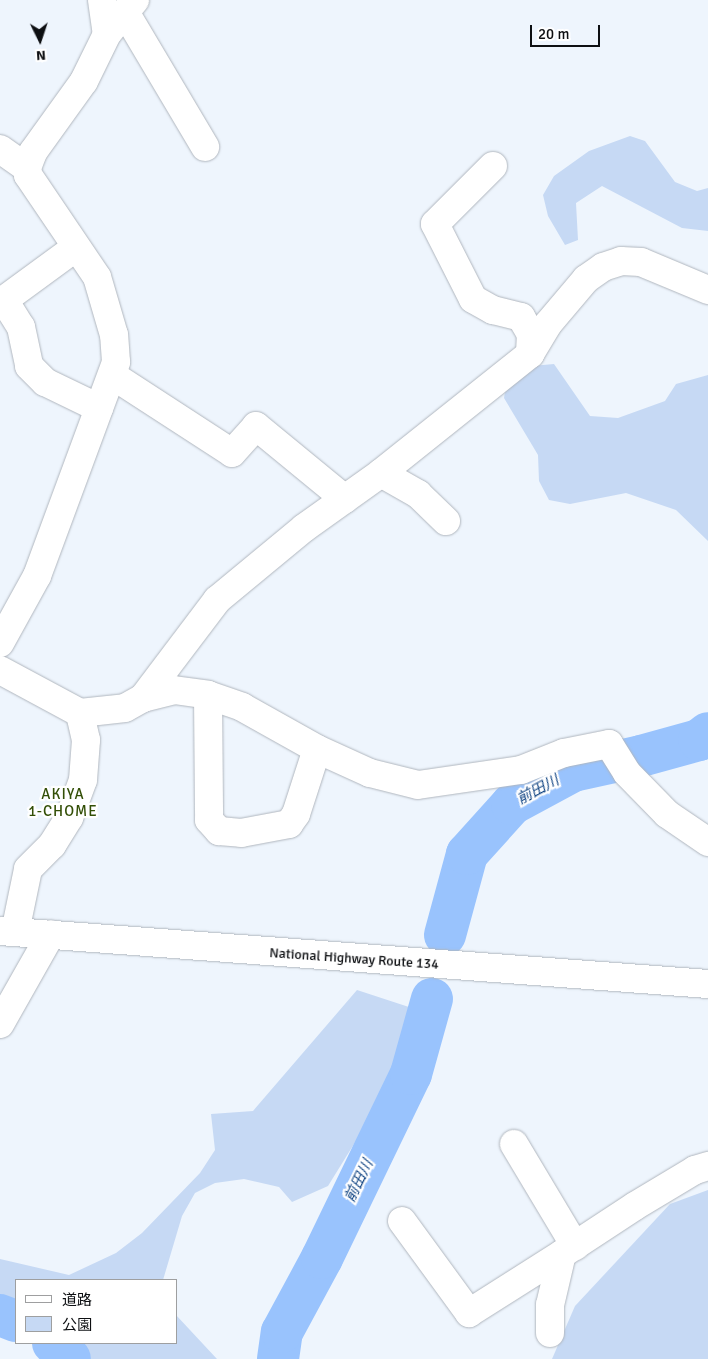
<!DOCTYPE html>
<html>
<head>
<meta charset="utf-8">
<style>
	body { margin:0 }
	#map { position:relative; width:708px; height:1359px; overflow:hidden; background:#eef5fd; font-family:Signika,"Noto Sans JP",sans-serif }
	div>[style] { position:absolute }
	.green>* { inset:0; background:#c6d9f4 }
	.river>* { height:42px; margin:-21px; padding:0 21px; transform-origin:21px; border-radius:21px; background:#99c3fd }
	.roads { filter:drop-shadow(0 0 1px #b0b6be) drop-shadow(0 0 1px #b0b6be) }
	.minor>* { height:28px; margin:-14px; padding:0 14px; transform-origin:14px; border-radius:14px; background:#fff }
	.highway>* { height:28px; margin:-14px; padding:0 14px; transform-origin:14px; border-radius:14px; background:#fff }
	span { translate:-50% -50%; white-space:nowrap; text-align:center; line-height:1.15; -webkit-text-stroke:4.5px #fff; paint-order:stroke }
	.street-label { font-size:14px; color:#0d0f12 }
	.water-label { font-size:15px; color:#104483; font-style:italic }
	.neighbourhood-label { font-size:15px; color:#334f07; letter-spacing:1px }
	.legend { position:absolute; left:15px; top:1279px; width:162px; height:65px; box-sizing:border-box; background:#fff; border:1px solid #9e9fa0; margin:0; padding:6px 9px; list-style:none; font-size:15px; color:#0d0f12 }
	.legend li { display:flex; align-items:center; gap:10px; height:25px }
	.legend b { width:25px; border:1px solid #9e9fa0 }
	.north { position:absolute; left:15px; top:15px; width:50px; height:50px; -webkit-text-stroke:4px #fff; paint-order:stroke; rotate:176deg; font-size:14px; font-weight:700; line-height:20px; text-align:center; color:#0d0f12 }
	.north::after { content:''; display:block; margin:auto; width:18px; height:22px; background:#0d0f12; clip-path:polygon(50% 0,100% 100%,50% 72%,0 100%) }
	.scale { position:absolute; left:530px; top:25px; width:70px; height:22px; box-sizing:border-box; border:2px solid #0d0f12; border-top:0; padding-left:6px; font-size:15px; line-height:18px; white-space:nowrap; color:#0d0f12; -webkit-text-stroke:4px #fff; paint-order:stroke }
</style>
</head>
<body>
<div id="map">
	<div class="green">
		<div style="clip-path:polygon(630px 136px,645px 141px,675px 182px,697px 191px,708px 188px,708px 231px,682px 228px,602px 186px,576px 203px,578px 240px,565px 245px,548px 216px,543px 195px,554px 176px,589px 151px)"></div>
		<div style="clip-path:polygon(554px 364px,590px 416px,618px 418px,665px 401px,676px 384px,708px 375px,708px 541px,676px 510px,626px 493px,570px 504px,549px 500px,539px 481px,538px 455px,504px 398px,506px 385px,532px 366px)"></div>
		<div style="clip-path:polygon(357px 990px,415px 1009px,406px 1060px,328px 1186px,292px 1202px,279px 1187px,244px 1179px,215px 1183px,195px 1193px,182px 1216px,163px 1280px,16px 1280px,16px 1303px,0 1301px,0 1259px,69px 1275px,116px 1253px,142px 1233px,200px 1173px,215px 1150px,211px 1114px,253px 1111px)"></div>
		<div style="clip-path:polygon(708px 1190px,708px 1359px,552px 1359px,575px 1306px,670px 1204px)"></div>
		<div style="clip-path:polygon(176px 1315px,217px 1359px,83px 1359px,65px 1343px,176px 1343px)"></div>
	</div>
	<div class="river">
		<div style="left:445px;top:935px;width:84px;rotate:-74.8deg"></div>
		<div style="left:467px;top:854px;width:67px;rotate:-48deg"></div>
		<div style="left:512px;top:804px;width:69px;rotate:-28.4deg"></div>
		<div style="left:573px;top:771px;width:70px;rotate:-12.4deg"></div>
		<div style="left:641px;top:756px;width:60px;rotate:-15.4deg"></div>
		<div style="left:699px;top:740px;width:11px;rotate:-38deg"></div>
		<div style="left:0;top:1315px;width:17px;rotate:21deg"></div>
		<div style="left:53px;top:1343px;width:23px;rotate:43deg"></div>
		<div style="left:278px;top:1359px;width:27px;rotate:-82deg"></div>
		<div style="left:282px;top:1332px;width:84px;rotate:-61.6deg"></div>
		<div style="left:322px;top:1258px;width:204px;rotate:-64.2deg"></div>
		<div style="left:411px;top:1074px;width:78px;rotate:-74.4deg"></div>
	</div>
	<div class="roads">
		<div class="minor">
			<div style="left:102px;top:0;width:34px;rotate:82deg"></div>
			<div style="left:125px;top:12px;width:157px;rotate:59.3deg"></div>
			<div style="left:0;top:149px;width:33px;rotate:35deg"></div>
			<div style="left:493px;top:166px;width:82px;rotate:135deg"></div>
			<div style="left:435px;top:224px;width:84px;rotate:63.1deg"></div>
			<div style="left:473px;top:299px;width:23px;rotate:29deg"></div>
			<div style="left:493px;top:310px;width:29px;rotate:14deg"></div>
			<div style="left:521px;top:317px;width:20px;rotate:60deg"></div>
			<div style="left:531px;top:334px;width:20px;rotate:93deg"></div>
			<div style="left:75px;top:248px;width:88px;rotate:143.8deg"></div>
			<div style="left:4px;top:300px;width:32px;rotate:58deg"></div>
			<div style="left:21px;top:327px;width:40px;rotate:78deg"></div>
			<div style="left:29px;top:366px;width:23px;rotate:45deg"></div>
			<div style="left:45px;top:382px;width:60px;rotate:25.7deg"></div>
			<div style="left:112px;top:375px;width:143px;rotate:33deg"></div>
			<div style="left:232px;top:453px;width:36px;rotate:-48deg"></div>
			<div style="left:256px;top:426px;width:115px;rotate:39.4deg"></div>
			<div style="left:381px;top:473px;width:43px;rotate:29.6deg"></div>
			<div style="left:418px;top:494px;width:39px;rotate:44deg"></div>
			<div style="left:0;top:643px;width:77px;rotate:-61.1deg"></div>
			<div style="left:37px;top:576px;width:228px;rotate:-69.7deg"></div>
			<div style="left:116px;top:362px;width:27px;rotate:-94deg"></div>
			<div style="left:114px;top:335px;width:60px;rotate:-106.3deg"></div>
			<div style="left:97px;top:277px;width:123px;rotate:-124.1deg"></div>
			<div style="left:28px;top:175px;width:7px;rotate:-98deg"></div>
			<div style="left:27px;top:168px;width:17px;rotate:-69deg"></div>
			<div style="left:33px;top:152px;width:87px;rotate:-54.3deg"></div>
			<div style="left:84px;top:81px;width:52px;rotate:-63.9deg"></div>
			<div style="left:107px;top:34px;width:44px;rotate:-50.5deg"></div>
			<div style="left:0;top:670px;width:91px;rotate:28.3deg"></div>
			<div style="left:80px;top:713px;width:45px;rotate:-6.3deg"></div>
			<div style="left:125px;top:708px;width:21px;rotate:-29deg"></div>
			<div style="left:143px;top:698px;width:32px;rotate:-14deg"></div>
			<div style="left:174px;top:690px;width:34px;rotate:8deg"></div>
			<div style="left:208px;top:695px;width:36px;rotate:19deg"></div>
			<div style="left:242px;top:707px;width:86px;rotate:29.2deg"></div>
			<div style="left:317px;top:749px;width:58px;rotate:24.4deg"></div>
			<div style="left:370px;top:773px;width:49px;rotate:14deg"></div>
			<div style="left:418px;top:785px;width:104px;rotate:-8.3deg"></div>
			<div style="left:521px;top:770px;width:46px;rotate:-21.6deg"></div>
			<div style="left:564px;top:753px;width:46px;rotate:-11.3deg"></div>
			<div style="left:609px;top:744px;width:34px;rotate:58deg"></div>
			<div style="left:627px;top:773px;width:57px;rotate:45.7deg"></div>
			<div style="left:667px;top:814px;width:50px;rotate:34.3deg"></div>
			<div style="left:208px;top:695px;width:125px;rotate:89.5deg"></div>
			<div style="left:209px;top:820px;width:15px;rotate:48deg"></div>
			<div style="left:219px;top:831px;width:22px;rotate:5deg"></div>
			<div style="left:241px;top:833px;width:49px;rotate:-10.6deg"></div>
			<div style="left:289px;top:824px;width:12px;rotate:-55deg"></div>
			<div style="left:296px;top:814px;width:68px;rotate:-72.1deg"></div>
			<div style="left:143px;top:698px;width:123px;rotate:-52.9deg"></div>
			<div style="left:217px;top:600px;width:113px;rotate:-39.6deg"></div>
			<div style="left:304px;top:528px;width:95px;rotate:-35.5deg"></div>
			<div style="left:381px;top:473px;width:191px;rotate:-38.6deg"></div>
			<div style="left:530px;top:354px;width:35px;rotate:-59deg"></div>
			<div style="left:548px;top:324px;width:59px;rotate:-49.8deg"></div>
			<div style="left:586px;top:279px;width:21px;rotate:-35deg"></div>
			<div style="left:603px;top:267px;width:19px;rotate:-18deg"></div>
			<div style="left:621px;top:261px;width:20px;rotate:3deg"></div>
			<div style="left:641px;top:262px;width:73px;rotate:22.7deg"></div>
			<div style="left:15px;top:932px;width:64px;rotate:-78.3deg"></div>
			<div style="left:28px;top:869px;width:34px;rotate:-45deg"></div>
			<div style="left:52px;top:845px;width:32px;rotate:-58deg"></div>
			<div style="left:69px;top:818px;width:40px;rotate:-69.8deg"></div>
			<div style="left:83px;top:780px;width:40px;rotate:-85.7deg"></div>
			<div style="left:86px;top:740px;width:28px;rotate:-103deg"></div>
			<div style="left:0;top:1024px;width:103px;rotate:-60.5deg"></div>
			<div style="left:514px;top:1144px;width:119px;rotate:59.1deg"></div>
			<div style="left:402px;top:1221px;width:114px;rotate:53.9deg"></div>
			<div style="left:469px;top:1313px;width:110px;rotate:-32.4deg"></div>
			<div style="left:550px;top:1333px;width:28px;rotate:-90deg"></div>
			<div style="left:550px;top:1305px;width:52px;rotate:-76.8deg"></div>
			<div style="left:562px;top:1254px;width:87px;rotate:-33.3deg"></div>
			<div style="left:635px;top:1206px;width:70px;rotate:-31deg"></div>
			<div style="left:695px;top:1170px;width:14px;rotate:-17deg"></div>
		</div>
		<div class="highway">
			<div style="left:0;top:931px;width:710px;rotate:4.28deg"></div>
		</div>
	</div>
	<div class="street-label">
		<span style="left:354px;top:959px;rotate:4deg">National Highway Route 134</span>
	</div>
	<div class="water-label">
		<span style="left:538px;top:790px;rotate:-28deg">前田川</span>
		<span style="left:359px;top:1181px;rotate:-64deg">前田川</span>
	</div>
	<div class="neighbourhood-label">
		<span style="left:63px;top:803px">AKIYA<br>1-CHOME</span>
	</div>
	<ul class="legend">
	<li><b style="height:6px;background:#fff"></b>道路</li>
	<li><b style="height:14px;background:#c6d9f4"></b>公園</li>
	</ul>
	<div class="north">N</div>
	<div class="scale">20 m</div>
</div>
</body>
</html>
